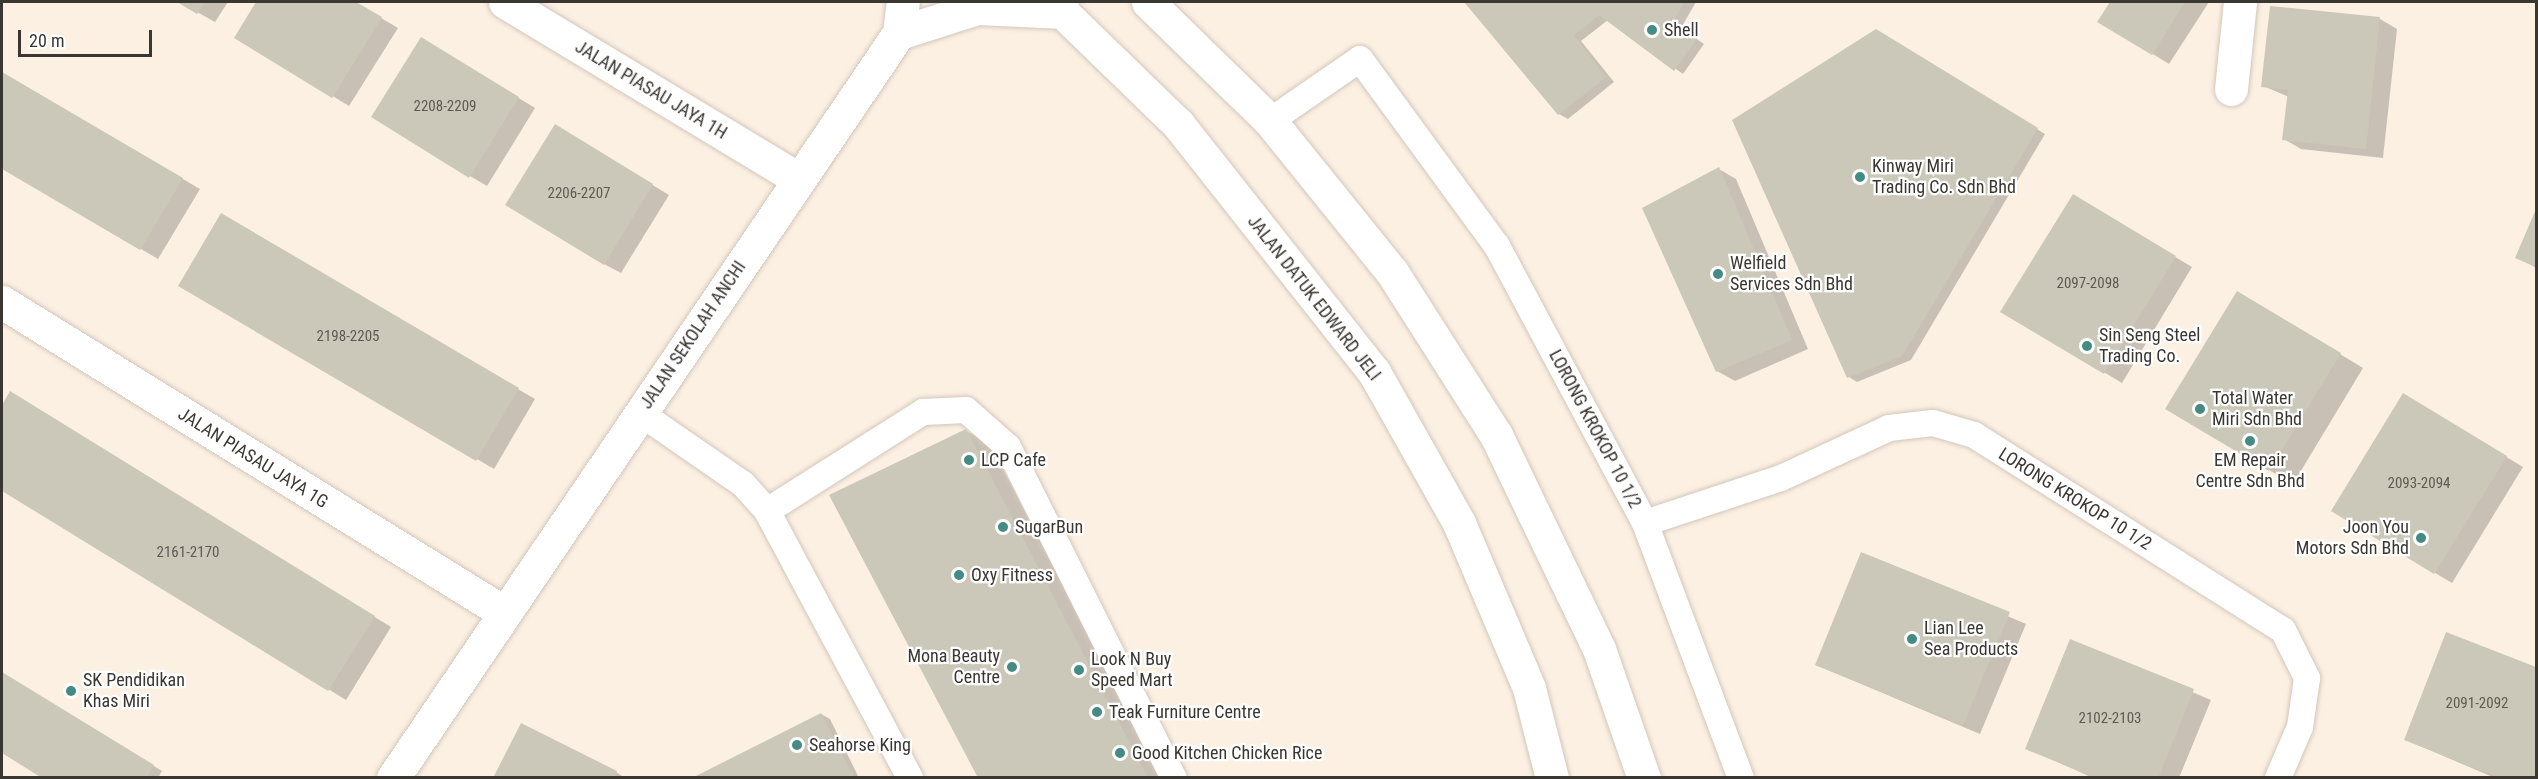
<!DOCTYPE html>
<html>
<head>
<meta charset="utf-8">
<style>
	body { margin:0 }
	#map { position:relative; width:2538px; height:779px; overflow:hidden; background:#fcf0e3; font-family:"Roboto Condensed",sans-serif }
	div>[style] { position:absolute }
	.shadow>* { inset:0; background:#0003 }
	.building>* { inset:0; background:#ccc8b9 }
	.roads { filter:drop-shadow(0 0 2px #d2c7ba) drop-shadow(0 0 2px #d2c7ba) }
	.service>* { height:26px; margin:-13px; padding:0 13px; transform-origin:13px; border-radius:13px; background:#fff }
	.minor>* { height:33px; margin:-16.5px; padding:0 16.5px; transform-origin:16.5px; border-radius:16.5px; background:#fff }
	.tertiary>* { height:33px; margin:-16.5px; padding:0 16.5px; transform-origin:16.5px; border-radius:16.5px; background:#fff }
	.dots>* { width:16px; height:16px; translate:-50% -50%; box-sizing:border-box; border:3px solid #fff; border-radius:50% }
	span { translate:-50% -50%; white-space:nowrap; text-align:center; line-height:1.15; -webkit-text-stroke:4.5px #fff; paint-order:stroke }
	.number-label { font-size:15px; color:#5e5a53 }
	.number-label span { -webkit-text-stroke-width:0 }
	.poi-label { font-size:18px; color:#3a3631 }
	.left { translate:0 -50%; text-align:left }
	.right { translate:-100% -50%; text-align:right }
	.street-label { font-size:18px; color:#3a3631 }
	.frame { position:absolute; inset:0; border:3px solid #3a3631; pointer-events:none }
	.scale { position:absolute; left:18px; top:30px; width:134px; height:27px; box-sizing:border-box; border:3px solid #3a3631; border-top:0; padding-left:8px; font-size:18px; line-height:21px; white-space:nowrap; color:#3a3631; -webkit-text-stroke:4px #fff; paint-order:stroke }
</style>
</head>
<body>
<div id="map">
	<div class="shadow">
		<div style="clip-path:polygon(179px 2px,228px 2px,215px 22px)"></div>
		<div style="clip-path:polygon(258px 2px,354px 2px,398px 28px,349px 106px,236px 37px)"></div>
		<div style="clip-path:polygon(1466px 2px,1696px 2px,1681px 28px,1704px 44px,1683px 74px,1608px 20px,1581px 41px,1614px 82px,1568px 119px,1559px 114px)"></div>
		<div style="clip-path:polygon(2112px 2px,2209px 2px,2169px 64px,2099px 21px)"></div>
		<div style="clip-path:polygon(2272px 7px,2380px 19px,2397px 29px,2383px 158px,2301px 149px,2284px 139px,2289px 97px,2263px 86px)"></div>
		<div style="clip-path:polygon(1876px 31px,2045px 134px,1911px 360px,1857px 382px,1849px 377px)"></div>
		<div style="clip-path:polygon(439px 49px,535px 108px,487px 186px,470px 176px)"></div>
		<div style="clip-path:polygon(2px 73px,200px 189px,158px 259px,2px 167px)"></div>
		<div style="clip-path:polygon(572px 136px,669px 195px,621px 273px,604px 264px)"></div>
		<div style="clip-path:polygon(1719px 169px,1736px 179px,1808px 349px,1735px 381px,1717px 371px)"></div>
		<div style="clip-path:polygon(2090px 206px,2192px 267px,2122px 383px,2002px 311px)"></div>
		<div style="clip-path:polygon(2536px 213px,2536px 268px,2517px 257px)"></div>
		<div style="clip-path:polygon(221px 215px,535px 399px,494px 469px,180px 285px)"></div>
		<div style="clip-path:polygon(2261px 306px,2363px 368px,2293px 484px,2269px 470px)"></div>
		<div style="clip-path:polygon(10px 393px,391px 627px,346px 700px,2px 489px,2px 407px)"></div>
		<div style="clip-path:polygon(2420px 405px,2523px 467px,2452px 583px,2435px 573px)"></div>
		<div style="clip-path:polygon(966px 431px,990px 444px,1163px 778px,979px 778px)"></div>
		<div style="clip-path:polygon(1862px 554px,2026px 624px,1980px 734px,1816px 665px)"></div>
		<div style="clip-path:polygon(2447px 634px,2536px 669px,2536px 778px,2495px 778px,2406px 740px)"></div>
		<div style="clip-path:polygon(2071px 641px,2211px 700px,2179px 778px,2093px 778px,2027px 748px)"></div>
		<div style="clip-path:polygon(2px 673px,162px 771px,158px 778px,45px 778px,2px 751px)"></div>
		<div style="clip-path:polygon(821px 714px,830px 719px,859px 778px,695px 778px)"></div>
		<div style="clip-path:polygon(616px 772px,625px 778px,495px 778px)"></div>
	</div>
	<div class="building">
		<div style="clip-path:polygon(177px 2px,205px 2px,197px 14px)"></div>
		<div style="clip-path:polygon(256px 2px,356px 2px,382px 17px,332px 98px,234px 38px)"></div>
		<div style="clip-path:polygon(1464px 2px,1684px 2px,1673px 22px,1697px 38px,1674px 71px,1599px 15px,1574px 35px,1606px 77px,1558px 115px)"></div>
		<div style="clip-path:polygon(2110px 2px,2185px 2px,2152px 55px,2097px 22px)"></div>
		<div style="clip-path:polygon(2270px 6px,2380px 17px,2366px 149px,2282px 140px,2288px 90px,2261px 87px)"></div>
		<div style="clip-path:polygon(1876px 29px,2038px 128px,1902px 356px,1847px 378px,1732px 120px)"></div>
		<div style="clip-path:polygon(421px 37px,519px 97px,469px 178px,371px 117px)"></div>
		<div style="clip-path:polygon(2px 72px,183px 178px,140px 250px,2px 169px)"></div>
		<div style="clip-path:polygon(555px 124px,653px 184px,604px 265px,505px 205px)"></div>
		<div style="clip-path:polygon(1719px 167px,1792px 340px,1716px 372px,1642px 208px)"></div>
		<div style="clip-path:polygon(2073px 194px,2176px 256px,2104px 374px,2000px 312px)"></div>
		<div style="clip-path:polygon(2536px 209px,2536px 267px,2515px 258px)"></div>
		<div style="clip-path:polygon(221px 213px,519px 388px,476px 461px,178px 286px)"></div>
		<div style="clip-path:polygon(2237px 291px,2341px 353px,2269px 471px,2165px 409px)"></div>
		<div style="clip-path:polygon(10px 391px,375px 616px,328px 691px,2px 491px,2px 405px)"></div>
		<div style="clip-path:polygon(2403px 393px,2507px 456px,2434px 574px,2331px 511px)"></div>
		<div style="clip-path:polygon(966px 429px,1148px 778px,978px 778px,829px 495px)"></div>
		<div style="clip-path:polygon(1861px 552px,2010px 612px,1963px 725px,1815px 665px)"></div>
		<div style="clip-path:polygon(2446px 632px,2536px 667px,2536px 778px,2500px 778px,2404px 740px)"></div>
		<div style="clip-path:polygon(2070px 639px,2194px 689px,2158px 778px,2096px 778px,2025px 749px)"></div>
		<div style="clip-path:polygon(2px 672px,154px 765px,146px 778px,42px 778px,2px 753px)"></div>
		<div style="clip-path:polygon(821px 713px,854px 778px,692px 778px)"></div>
		<div style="clip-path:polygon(521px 723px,617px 771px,614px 778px,493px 778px)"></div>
	</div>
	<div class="roads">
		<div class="service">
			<div style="left:1270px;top:121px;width:109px;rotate:-34.6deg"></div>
			<div style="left:1360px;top:59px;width:232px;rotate:53.8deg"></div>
			<div style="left:1497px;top:246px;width:314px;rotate:61.9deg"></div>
			<div style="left:1645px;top:523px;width:143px;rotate:-18.3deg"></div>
			<div style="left:1781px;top:478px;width:119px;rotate:-24.8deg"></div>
			<div style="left:1889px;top:428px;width:44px;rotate:-6.5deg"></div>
			<div style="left:1933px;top:423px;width:43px;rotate:16.3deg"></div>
			<div style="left:1974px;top:435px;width:365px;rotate:32.3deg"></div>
			<div style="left:2283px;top:630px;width:54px;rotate:63.4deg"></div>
			<div style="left:2307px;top:678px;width:49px;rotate:98.1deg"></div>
			<div style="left:2300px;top:727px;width:56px;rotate:113.3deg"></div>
			<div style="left:640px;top:413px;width:125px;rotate:34.6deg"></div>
			<div style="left:743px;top:484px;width:36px;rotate:48deg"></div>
			<div style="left:767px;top:511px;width:303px;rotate:61.8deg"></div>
			<div style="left:767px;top:511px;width:185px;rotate:-32.4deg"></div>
			<div style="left:923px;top:412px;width:43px;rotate:-2.7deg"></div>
			<div style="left:966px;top:410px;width:56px;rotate:41.4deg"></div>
			<div style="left:1008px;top:447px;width:370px;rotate:63.4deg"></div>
			<div style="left:1645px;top:523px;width:272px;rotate:69.4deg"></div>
		</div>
		<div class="minor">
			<div style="left:505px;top:2px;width:342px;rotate:31.1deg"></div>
			<div style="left:899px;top:33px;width:31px;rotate:-83deg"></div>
			<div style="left:2231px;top:89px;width:87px;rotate:-84.1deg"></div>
			<div style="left:2px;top:302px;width:591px;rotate:31.73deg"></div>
			<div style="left:393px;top:778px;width:901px;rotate:-55.82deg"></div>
			<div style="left:899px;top:33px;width:82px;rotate:-17.8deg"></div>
			<div style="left:977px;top:8px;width:87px;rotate:2.6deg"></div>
		</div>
		<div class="tertiary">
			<div style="left:1052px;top:2px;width:175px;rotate:44.1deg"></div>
			<div style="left:1178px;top:124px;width:316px;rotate:51.7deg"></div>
			<div style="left:1374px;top:372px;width:173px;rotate:60.6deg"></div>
			<div style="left:1459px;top:523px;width:179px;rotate:67deg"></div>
			<div style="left:1529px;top:688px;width:93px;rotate:75.7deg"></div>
			<div style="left:1148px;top:2px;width:170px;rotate:44.3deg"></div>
			<div style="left:1270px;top:121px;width:194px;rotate:51.1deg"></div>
			<div style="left:1392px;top:272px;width:193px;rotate:57.5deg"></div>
			<div style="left:1496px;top:435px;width:237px;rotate:64.3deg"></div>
			<div style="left:1599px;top:649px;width:137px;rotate:70.8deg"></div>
		</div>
	</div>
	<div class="dots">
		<div style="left:1652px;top:30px;background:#448b84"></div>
		<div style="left:1860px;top:177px;background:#448b84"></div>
		<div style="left:1718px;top:274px;background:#448b84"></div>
		<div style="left:2087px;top:346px;background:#448b84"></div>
		<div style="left:2200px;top:409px;background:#448b84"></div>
		<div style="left:2250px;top:441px;background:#448b84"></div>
		<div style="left:969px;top:460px;background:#448b84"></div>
		<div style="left:1003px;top:527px;background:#448b84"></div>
		<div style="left:2421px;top:538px;background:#448b84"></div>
		<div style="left:959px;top:575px;background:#448b84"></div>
		<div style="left:1912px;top:639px;background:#448b84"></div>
		<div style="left:1012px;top:667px;background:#448b84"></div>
		<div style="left:1079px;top:670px;background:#448b84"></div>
		<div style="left:71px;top:691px;background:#448b84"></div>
		<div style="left:1097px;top:712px;background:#448b84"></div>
		<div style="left:797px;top:745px;background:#448b84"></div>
		<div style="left:1120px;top:753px;background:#448b84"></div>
	</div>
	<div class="number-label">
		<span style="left:445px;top:107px">2208-2209</span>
		<span style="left:579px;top:194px">2206-2207</span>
		<span style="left:2088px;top:284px">2097-2098</span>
		<span style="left:348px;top:337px">2198-2205</span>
		<span style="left:2419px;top:484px">2093-2094</span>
		<span style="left:188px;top:553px">2161-2170</span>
		<span style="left:2477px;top:704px">2091-2092</span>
		<span style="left:2110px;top:719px">2102-2103</span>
	</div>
	<div class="poi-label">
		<span class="left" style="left:1664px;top:30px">Shell</span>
		<span class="left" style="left:1872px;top:177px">Kinway Miri<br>Trading Co. Sdn Bhd</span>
		<span class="left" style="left:1730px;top:274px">Welfield<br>Services Sdn Bhd</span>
		<span class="left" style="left:2099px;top:346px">Sin Seng Steel<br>Trading Co.</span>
		<span class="left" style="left:2212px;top:409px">Total Water<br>Miri Sdn Bhd</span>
		<span class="left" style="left:981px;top:460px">LCP Cafe</span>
		<span style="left:2250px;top:471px">EM Repair<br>Centre Sdn Bhd</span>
		<span class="left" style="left:1015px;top:527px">SugarBun</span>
		<span class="right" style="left:2409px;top:538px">Joon You<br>Motors Sdn Bhd</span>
		<span class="left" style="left:971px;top:575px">Oxy Fitness</span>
		<span class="left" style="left:1924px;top:639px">Lian Lee<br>Sea Products</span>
		<span class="right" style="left:1000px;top:667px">Mona Beauty<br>Centre</span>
		<span class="left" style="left:1091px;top:670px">Look N Buy<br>Speed Mart</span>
		<span class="left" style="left:83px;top:691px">SK Pendidikan<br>Khas Miri</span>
		<span class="left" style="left:1109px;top:712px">Teak Furniture Centre</span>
		<span class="left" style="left:809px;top:745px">Seahorse King</span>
		<span class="left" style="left:1132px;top:753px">Good Kitchen Chicken Rice</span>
	</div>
	<div class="street-label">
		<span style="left:651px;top:90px;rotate:31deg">JALAN PIASAU JAYA 1H</span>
		<span style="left:1314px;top:298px;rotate:52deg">JALAN DATUK EDWARD JELI</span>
		<span style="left:693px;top:335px;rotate:-56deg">JALAN SEKOLAH ANCHI</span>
		<span style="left:1595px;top:429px;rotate:62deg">LORONG KROKOP 10 1/2</span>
		<span style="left:253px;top:458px;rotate:32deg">JALAN PIASAU JAYA 1G</span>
		<span style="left:2075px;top:499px;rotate:32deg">LORONG KROKOP 10 1/2</span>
	</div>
	<div class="frame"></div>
	<div class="scale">20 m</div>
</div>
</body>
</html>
